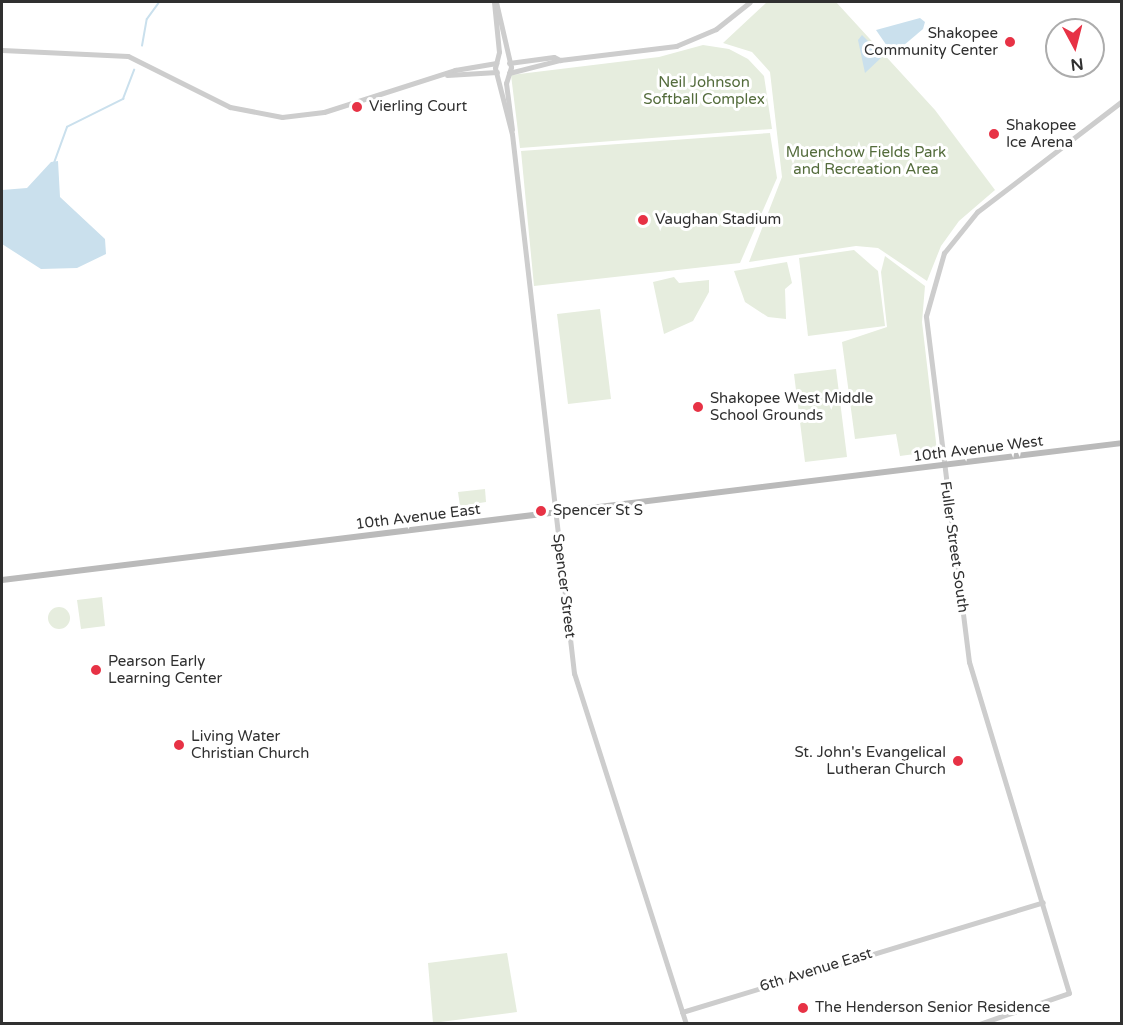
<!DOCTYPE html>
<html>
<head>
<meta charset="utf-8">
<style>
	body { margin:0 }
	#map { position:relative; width:1123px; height:1025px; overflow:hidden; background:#fff; font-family:"Varela Round",sans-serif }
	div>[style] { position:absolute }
	.green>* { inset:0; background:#e6edde }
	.round { border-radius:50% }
	.water>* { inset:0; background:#cae0ed }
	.stream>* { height:1.5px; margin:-0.75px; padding:0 0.75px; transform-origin:0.75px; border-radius:0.75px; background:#cae0ed }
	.tertiary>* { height:5px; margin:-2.5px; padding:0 2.5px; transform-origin:2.5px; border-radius:2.5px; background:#cdcdcd }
	.secondary>* { height:6px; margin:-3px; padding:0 3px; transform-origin:3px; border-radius:3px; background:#bababa }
	.dots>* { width:16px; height:16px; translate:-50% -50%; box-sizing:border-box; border:3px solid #fff; border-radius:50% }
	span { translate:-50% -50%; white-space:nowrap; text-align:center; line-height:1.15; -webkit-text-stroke:6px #fff; paint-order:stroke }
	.poi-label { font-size:15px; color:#303030 }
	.right { translate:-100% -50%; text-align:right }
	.left { translate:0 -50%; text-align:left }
	.park-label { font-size:15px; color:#546c3c }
	.street-label { font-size:15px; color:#303030 }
	.frame { position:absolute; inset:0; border:3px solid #303030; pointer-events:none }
	.north { position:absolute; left:1045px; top:18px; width:60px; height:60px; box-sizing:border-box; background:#fff; border:2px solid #acacac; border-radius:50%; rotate:173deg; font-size:16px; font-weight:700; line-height:24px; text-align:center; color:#303030 }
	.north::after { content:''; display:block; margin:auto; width:21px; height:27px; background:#e73245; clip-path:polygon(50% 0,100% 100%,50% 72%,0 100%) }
</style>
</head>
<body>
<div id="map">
	<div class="green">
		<div style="clip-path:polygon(767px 2px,836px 2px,935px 110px,995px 190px,959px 221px,941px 246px,927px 281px,878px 248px,856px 246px,749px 262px,782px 177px,770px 72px,752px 52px,723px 43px)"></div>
		<div style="clip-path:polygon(703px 45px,729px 49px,748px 59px,764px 76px,772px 129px,520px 148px,511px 75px,659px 57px)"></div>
		<div style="clip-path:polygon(770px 133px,777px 178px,740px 263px,534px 286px,521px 151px)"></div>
		<div style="clip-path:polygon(854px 250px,878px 271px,885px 326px,808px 336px,799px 258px)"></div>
		<div style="clip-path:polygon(885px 256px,925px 286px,922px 322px,937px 451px,900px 456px,896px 434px,855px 439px,842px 342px,887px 327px,881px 272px)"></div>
		<div style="clip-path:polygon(787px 262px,792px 283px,785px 289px,786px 319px,768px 317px,745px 302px,734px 271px)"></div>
		<div style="clip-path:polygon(674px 277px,679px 283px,709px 280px,709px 292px,693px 321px,664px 334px,653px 282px)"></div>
		<div style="clip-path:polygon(600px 309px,611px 399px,568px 404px,557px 314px)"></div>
		<div style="clip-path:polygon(836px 369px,847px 457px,805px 462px,794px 374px)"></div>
		<div style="clip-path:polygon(485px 489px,486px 502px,460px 506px,458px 492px)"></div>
		<div style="clip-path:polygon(102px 597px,105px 626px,81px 629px,77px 600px)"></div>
		<div class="round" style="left:48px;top:607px;width:22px;height:22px"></div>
		<div style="clip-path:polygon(507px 953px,517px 1012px,433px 1023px,428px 963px)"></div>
	</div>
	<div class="water">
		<div style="clip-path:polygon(920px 18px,925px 22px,923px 29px,897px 51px,887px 46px,876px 30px)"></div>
		<div style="clip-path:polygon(862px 35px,883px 56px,865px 73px,858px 40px)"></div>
		<div style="clip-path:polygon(58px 161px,60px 197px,105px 239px,106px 254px,77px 268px,41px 269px,2px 244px,2px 190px,27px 188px,51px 162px)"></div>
	</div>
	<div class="stream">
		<div style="left:866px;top:2px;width:33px"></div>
		<div style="left:142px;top:46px;width:27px;rotate:-80deg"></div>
		<div style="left:147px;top:19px;width:19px;rotate:-54deg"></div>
		<div style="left:54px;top:163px;width:38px;rotate:-70deg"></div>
		<div style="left:67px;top:127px;width:63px;rotate:-26.6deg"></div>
		<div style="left:123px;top:99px;width:31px;rotate:-69deg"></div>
	</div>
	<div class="tertiary">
		<div style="left:494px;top:2px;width:50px;rotate:84.3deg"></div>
		<div style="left:499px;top:52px;width:16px;rotate:104deg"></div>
		<div style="left:495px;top:68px;width:68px;rotate:75.6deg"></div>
		<div style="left:512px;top:134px;width:543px;rotate:83.44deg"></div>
		<div style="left:574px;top:673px;width:368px;rotate:72.3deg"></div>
		<div style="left:496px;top:2px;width:67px;rotate:77deg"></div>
		<div style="left:511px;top:67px;width:17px;rotate:107deg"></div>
		<div style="left:506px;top:83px;width:47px;rotate:82.7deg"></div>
		<div style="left:2px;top:50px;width:126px;rotate:2.7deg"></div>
		<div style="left:128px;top:56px;width:114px;rotate:26.6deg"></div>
		<div style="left:230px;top:107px;width:53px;rotate:10.9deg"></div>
		<div style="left:282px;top:117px;width:42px;rotate:-6.8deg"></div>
		<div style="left:324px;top:112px;width:138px;rotate:-17.8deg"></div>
		<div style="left:455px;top:70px;width:42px;rotate:-9.7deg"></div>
		<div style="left:509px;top:63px;width:45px;rotate:-7.6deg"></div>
		<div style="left:554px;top:57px;width:7px;rotate:27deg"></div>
		<div style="left:509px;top:73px;width:53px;rotate:-14.3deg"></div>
		<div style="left:560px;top:60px;width:117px;rotate:-6.9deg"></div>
		<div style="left:676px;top:46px;width:43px;rotate:-23deg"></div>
		<div style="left:716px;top:29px;width:43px;rotate:-38.5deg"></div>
		<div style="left:447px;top:75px;width:50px;rotate:-3.4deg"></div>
		<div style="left:682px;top:1012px;width:377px;rotate:-16.9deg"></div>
		<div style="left:979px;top:1024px;width:95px;rotate:-19deg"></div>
		<div style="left:1069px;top:993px;width:346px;rotate:-106.8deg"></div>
		<div style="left:969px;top:662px;width:349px;rotate:-97.1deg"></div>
		<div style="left:926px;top:316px;width:66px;rotate:-74.1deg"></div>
		<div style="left:944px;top:253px;width:53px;rotate:-51.2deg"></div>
		<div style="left:977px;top:212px;width:183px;rotate:-37.4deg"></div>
	</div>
	<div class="secondary">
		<div style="left:2px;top:580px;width:1128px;rotate:-6.97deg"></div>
	</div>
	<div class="dots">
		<div style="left:1010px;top:42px;background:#e73245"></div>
		<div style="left:357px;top:107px;background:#e73245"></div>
		<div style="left:994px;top:134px;background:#e73245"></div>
		<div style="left:643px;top:220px;background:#e73245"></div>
		<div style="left:698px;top:407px;background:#e73245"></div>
		<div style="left:541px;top:511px;background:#e73245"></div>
		<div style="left:96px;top:670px;background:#e73245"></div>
		<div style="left:179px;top:745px;background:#e73245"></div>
		<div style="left:958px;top:761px;background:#e73245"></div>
		<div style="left:803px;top:1008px;background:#e73245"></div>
	</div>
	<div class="poi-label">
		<span class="right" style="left:998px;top:42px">Shakopee<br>Community Center</span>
		<span class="left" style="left:369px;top:107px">Vierling Court</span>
		<span class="left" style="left:1006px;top:134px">Shakopee<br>Ice Arena</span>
		<span class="left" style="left:655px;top:220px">Vaughan Stadium</span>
		<span class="left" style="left:710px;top:407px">Shakopee West Middle<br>School Grounds</span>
		<span class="left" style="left:553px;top:511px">Spencer St S</span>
		<span class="left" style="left:108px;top:670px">Pearson Early<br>Learning Center</span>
		<span class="left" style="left:191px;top:745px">Living Water<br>Christian Church</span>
		<span class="right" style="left:946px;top:761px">St. John's Evangelical<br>Lutheran Church</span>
		<span class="left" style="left:815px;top:1008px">The Henderson Senior Residence</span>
	</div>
	<div class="park-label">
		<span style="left:704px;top:91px">Neil Johnson<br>Softball Complex</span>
		<span style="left:866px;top:161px">Muenchow Fields Park<br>and Recreation Area</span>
	</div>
	<div class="street-label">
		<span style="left:978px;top:449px;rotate:-7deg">10th Avenue West</span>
		<span style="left:418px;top:517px;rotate:-7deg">10th Avenue East</span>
		<span style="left:954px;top:547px;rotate:82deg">Fuller Street South</span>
		<span style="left:564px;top:586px;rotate:83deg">Spencer Street</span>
		<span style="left:816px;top:970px;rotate:-17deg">6th Avenue East</span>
	</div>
	<div class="frame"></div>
	<div class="north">N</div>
</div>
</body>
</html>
